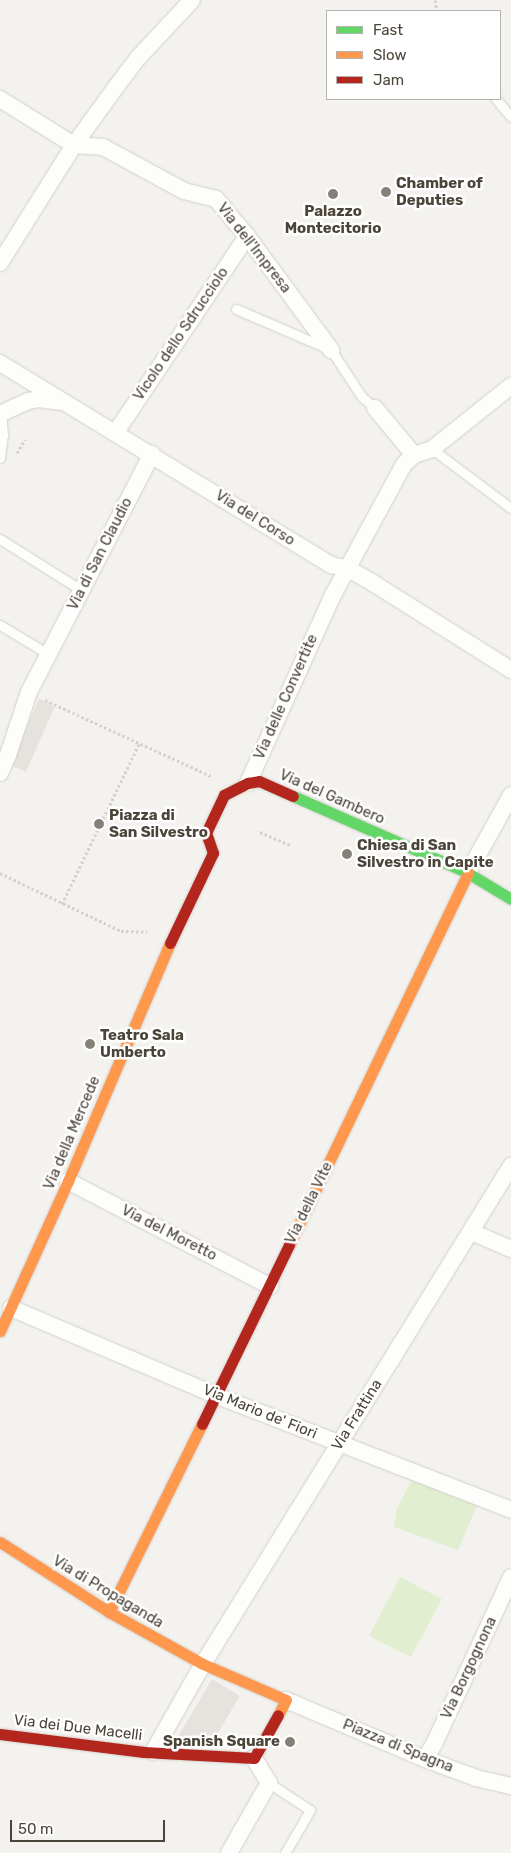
<!DOCTYPE html>
<html>
<head>
<meta charset="utf-8">
<style>
	body { margin:0 }
	#map { position:relative; width:511px; height:1853px; overflow:hidden; background:#f4f2ee; font-family:Rubik,sans-serif }
	div>[style] { position:absolute }
	.green>* { inset:0; background:#e1eecf }
	.parking>* { inset:0; background:#e6e3df }
	.path>* { height:3px; margin-top:-1.5px; transform-origin:0; background:repeating-linear-gradient(90deg,#d3d2cc 0 2.5px,transparent 0 5px) }
	.roads { filter:drop-shadow(0 0 1px #d2d0cb) drop-shadow(0 0 1px #d2d0cb) }
	.lane>* { height:9px; margin:-4.5px; padding:0 4.5px; transform-origin:4.5px; border-radius:4.5px; background:#fdfdfc }
	.street>* { height:16px; margin:-8px; padding:0 8px; transform-origin:8px; border-radius:8px; background:#fdfdfc }
	.fast>* { height:11px; margin:-5.5px; padding:0 5.5px; transform-origin:5.5px; border-radius:5.5px; background:#63d668 }
	.slow>* { height:11px; margin:-5.5px; padding:0 5.5px; transform-origin:5.5px; border-radius:5.5px; background:#ff974d }
	.jam>* { height:11px; margin:-5.5px; padding:0 5.5px; transform-origin:5.5px; border-radius:5.5px; background:#b3261e }
	.dots>* { width:14px; height:14px; translate:-50% -50%; box-sizing:border-box; border:2px solid #fff; border-radius:50% }
	span { translate:-50% -50%; white-space:nowrap; text-align:center; line-height:1.15; -webkit-text-stroke:5px #fff; paint-order:stroke }
	.poi-label { font-size:15px; color:#4b4439; font-weight:700 }
	.left { translate:0 -50%; text-align:left }
	.right { translate:-100% -50%; text-align:right }
	.street-label { font-size:15px; color:#4b4439 }
	.legend { position:absolute; left:326px; top:10px; width:175px; height:90px; box-sizing:border-box; background:#fff; border:1px solid #b7b4b0; margin:0; padding:6px 9px; list-style:none; font-size:15px; color:#4b4439 }
	.legend li { display:flex; align-items:center; gap:10px; height:25px }
	.legend b { width:25px; border:1px solid #b7b4b0 }
	.scale { position:absolute; left:10px; top:1820px; width:155px; height:22px; box-sizing:border-box; border:2px solid #4b4439; border-top:0; padding-left:6px; font-size:15px; line-height:18px; white-space:nowrap; color:#4b4439; -webkit-text-stroke:4px #fff; paint-order:stroke }
</style>
</head>
<body>
<div id="map">
	<div class="green">
		<div style="clip-path:polygon(412px 1480px,477px 1505px,458px 1550px,394px 1527px,397px 1508px)"></div>
		<div style="clip-path:polygon(400px 1577px,442px 1599px,411px 1657px,369px 1636px)"></div>
	</div>
	<div class="parking">
		<div style="clip-path:polygon(39px 699px,55px 706px,26px 772px,10px 765px)"></div>
		<div style="clip-path:polygon(212px 1679px,240px 1696px,210px 1746px,173px 1745px)"></div>
	</div>
	<div class="path">
		<div style="left:435px;top:0;width:11px;rotate:80deg"></div>
		<div style="left:17px;top:453px;width:16px;rotate:-60deg"></div>
		<div style="left:45px;top:700px;width:185px;rotate:24.6deg"></div>
		<div style="left:260px;top:832px;width:34px;rotate:23deg"></div>
		<div style="left:0;top:873px;width:134px;rotate:25.6deg"></div>
		<div style="left:121px;top:931px;width:26px;rotate:2deg"></div>
		<div style="left:62px;top:904px;width:178px;rotate:-64.3deg"></div>
	</div>
	<div class="roads">
		<div class="lane">
			<div style="left:496px;top:99px;width:23px;rotate:50deg"></div>
			<div style="left:236px;top:309px;width:103px;rotate:23.3deg"></div>
			<div style="left:331px;top:350px;width:56px;rotate:56.6deg"></div>
			<div style="left:362px;top:397px;width:17px;rotate:40deg"></div>
			<div style="left:432px;top:449px;width:99px;rotate:36.8deg"></div>
			<div style="left:0;top:458px;width:23px;rotate:-83deg"></div>
			<div style="left:3px;top:435px;width:24px;rotate:-95deg"></div>
			<div style="left:0;top:539px;width:96px;rotate:32.2deg"></div>
			<div style="left:0;top:625px;width:56px;rotate:31.1deg"></div>
			<div style="left:269px;top:1783px;width:49px;rotate:33.4deg"></div>
			<div style="left:310px;top:1810px;width:50px;rotate:120.2deg"></div>
		</div>
		<div class="street">
			<div style="left:0;top:99px;width:87px;rotate:31.9deg"></div>
			<div style="left:74px;top:145px;width:29px;rotate:4deg"></div>
			<div style="left:103px;top:147px;width:92px;rotate:28.5deg"></div>
			<div style="left:184px;top:191px;width:33px;rotate:14deg"></div>
			<div style="left:216px;top:199px;width:48px;rotate:50deg"></div>
			<div style="left:247px;top:236px;width:142px;rotate:53.6deg"></div>
			<div style="left:0;top:263px;width:139px;rotate:-57.9deg"></div>
			<div style="left:74px;top:145px;width:72px;rotate:-54.1deg"></div>
			<div style="left:116px;top:87px;width:36px;rotate:-53deg"></div>
			<div style="left:138px;top:58px;width:79px;rotate:-47deg"></div>
			<div style="left:0;top:363px;width:388px;rotate:31.4deg"></div>
			<div style="left:331px;top:565px;width:16px;rotate:11deg"></div>
			<div style="left:347px;top:568px;width:30px;rotate:30deg"></div>
			<div style="left:373px;top:583px;width:163px;rotate:32.2deg"></div>
			<div style="left:375px;top:408px;width:61px;rotate:50.3deg"></div>
			<div style="left:0;top:414px;width:31px;rotate:-25deg"></div>
			<div style="left:28px;top:401px;width:10px;rotate:-11deg"></div>
			<div style="left:38px;top:399px;width:23px;rotate:7deg"></div>
			<div style="left:116px;top:432px;width:236px;rotate:-56.2deg"></div>
			<div style="left:0;top:773px;width:20px;rotate:-66deg"></div>
			<div style="left:8px;top:755px;width:66px;rotate:-71.6deg"></div>
			<div style="left:29px;top:692px;width:268px;rotate:-62.7deg"></div>
			<div style="left:248px;top:783px;width:206px;rotate:-65.7deg"></div>
			<div style="left:333px;top:595px;width:149px;rotate:-61.5deg"></div>
			<div style="left:404px;top:464px;width:13px;rotate:-42deg"></div>
			<div style="left:414px;top:455px;width:19px;rotate:-18deg"></div>
			<div style="left:432px;top:449px;width:101px;rotate:-38.6deg"></div>
			<div style="left:468px;top:873px;width:89px;rotate:-61.1deg"></div>
			<div style="left:68px;top:1181px;width:228px;rotate:27.5deg"></div>
			<div style="left:472px;top:1232px;width:43px;rotate:23.6deg"></div>
			<div style="left:11px;top:1308px;width:222px;rotate:23.1deg"></div>
			<div style="left:215px;top:1395px;width:318px;rotate:21.2deg"></div>
			<div style="left:286px;top:1700px;width:151px;rotate:23deg"></div>
			<div style="left:425px;top:1759px;width:54px;rotate:20.4deg"></div>
			<div style="left:476px;top:1778px;width:36px;rotate:13deg"></div>
			<div style="left:153px;top:1752px;width:101px;rotate:-60.4deg"></div>
			<div style="left:203px;top:1664px;width:586px;rotate:-58.26deg"></div>
			<div style="left:425px;top:1759px;width:17px;rotate:-59deg"></div>
			<div style="left:434px;top:1744px;width:184px;rotate:-65.2deg"></div>
			<div style="left:229px;top:1853px;width:81px;rotate:-60.3deg"></div>
			<div style="left:269px;top:1783px;width:29px;rotate:-121deg"></div>
		</div>
		<div class="fast">
			<div style="left:293px;top:796px;width:191px;rotate:23.7deg"></div>
			<div style="left:468px;top:873px;width:50px;rotate:31.2deg"></div>
		</div>
		<div class="slow">
			<div style="left:289px;top:1245px;width:413px;rotate:-64.3deg"></div>
			<div style="left:0;top:1331px;width:165px;rotate:-65.6deg"></div>
			<div style="left:68px;top:1181px;width:259px;rotate:-66.8deg"></div>
			<div style="left:0;top:1542px;width:130px;rotate:32.7deg"></div>
			<div style="left:109px;top:1612px;width:107px;rotate:29deg"></div>
			<div style="left:203px;top:1664px;width:90px;rotate:23.4deg"></div>
			<div style="left:286px;top:1700px;width:17px;rotate:118deg"></div>
			<div style="left:109px;top:1612px;width:210px;rotate:-63.7deg"></div>
		</div>
		<div class="jam">
			<div style="left:170px;top:943px;width:100px;rotate:-64.5deg"></div>
			<div style="left:213px;top:853px;width:21px;rotate:-109deg"></div>
			<div style="left:206px;top:833px;width:42px;rotate:-64.7deg"></div>
			<div style="left:224px;top:795px;width:27px;rotate:-27deg"></div>
			<div style="left:248px;top:783px;width:11px;rotate:-10deg"></div>
			<div style="left:259px;top:781px;width:37px;rotate:24deg"></div>
			<div style="left:202px;top:1424px;width:199px;rotate:-64.1deg"></div>
			<div style="left:0;top:1734px;width:145px;rotate:7.1deg"></div>
			<div style="left:144px;top:1752px;width:110px;rotate:3.1deg"></div>
			<div style="left:254px;top:1758px;width:49px;rotate:-60.8deg"></div>
		</div>
	</div>
	<div class="dots">
		<div style="left:386px;top:192px;background:#868178"></div>
		<div style="left:333px;top:194px;background:#868178"></div>
		<div style="left:99px;top:824px;background:#868178"></div>
		<div style="left:347px;top:854px;background:#868178"></div>
		<div style="left:90px;top:1044px;background:#868178"></div>
		<div style="left:290px;top:1742px;background:#868178"></div>
	</div>
	<div class="poi-label">
		<span class="left" style="left:396px;top:192px">Chamber of<br>Deputies</span>
		<span style="left:333px;top:220px">Palazzo<br>Montecitorio</span>
		<span class="left" style="left:109px;top:824px">Piazza di<br>San Silvestro</span>
		<span class="left" style="left:357px;top:854px">Chiesa di San<br>Silvestro in Capite</span>
		<span class="left" style="left:100px;top:1044px">Teatro Sala<br>Umberto</span>
		<span class="right" style="left:280px;top:1742px">Spanish Square</span>
	</div>
	<div class="street-label">
		<span style="left:254px;top:248px;rotate:52deg">Via dell'Impresa</span>
		<span style="left:181px;top:334px;rotate:-56deg">Vicolo dello Sdrucciolo</span>
		<span style="left:255px;top:518px;rotate:32deg">Via del Corso</span>
		<span style="left:100px;top:554px;rotate:-63deg">Via di San Claudio</span>
		<span style="left:286px;top:697px;rotate:-66deg">Via delle Convertite</span>
		<span style="left:332px;top:797px;rotate:24deg">Via del Gambero</span>
		<span style="left:72px;top:1133px;rotate:-67deg">Via della Mercede</span>
		<span style="left:309px;top:1203px;rotate:-64deg">Via della Vite</span>
		<span style="left:169px;top:1233px;rotate:27deg">Via del Moretto</span>
		<span style="left:260px;top:1412px;rotate:22deg">Via Mario de' Fiori</span>
		<span style="left:357px;top:1415px;rotate:-58deg">Via Frattina</span>
		<span style="left:108px;top:1592px;rotate:31deg">Via di Propaganda</span>
		<span style="left:469px;top:1668px;rotate:-65deg">Via Borgognona</span>
		<span style="left:78px;top:1728px;rotate:7deg">Via dei Due Macelli</span>
		<span style="left:398px;top:1746px;rotate:22deg">Piazza di Spagna</span>
	</div>
	<ul class="legend">
	<li><b style="height:6px;background:#63d668"></b>Fast</li>
	<li><b style="height:6px;background:#ff974d"></b>Slow</li>
	<li><b style="height:6px;background:#b3261e"></b>Jam</li>
	</ul>
	<div class="scale">50 m</div>
</div>
</body>
</html>
